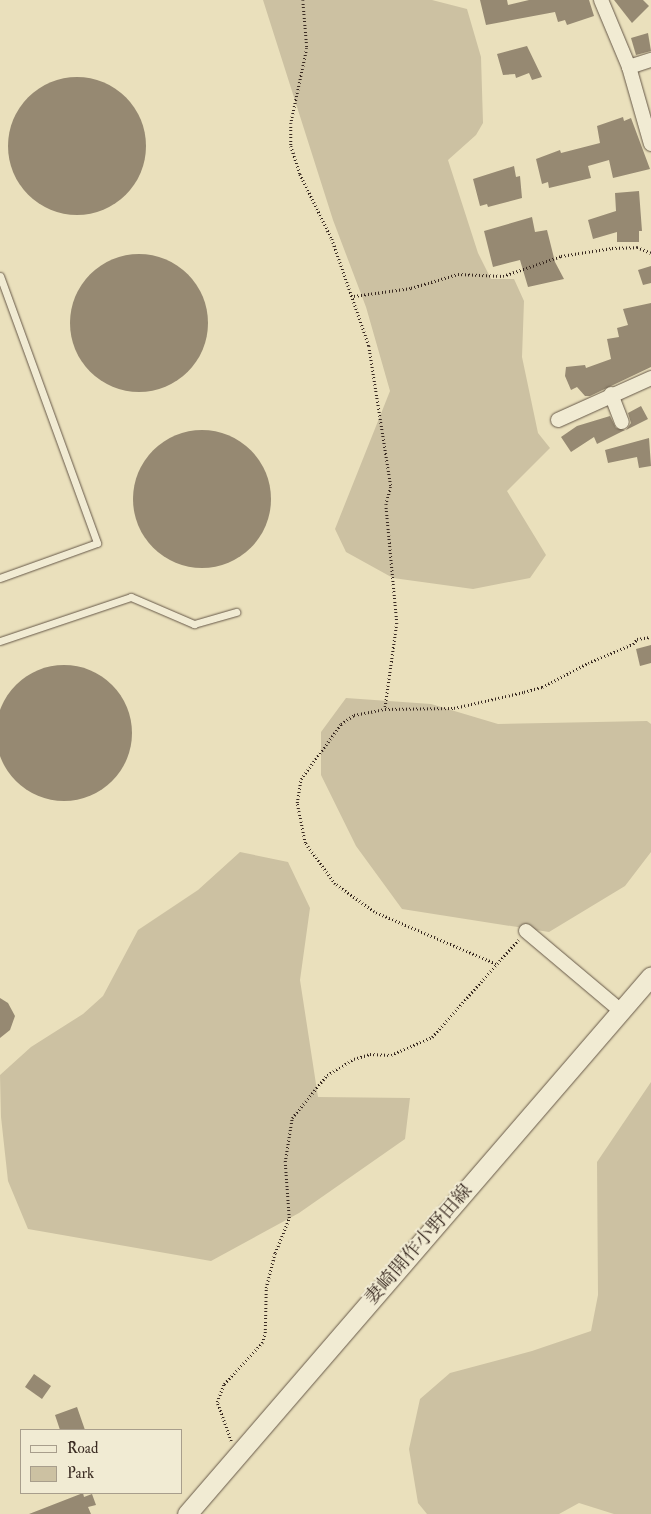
<!DOCTYPE html>
<html>
<head>
<meta charset="utf-8">
<style>
	body { margin:0 }
	#map { position:relative; width:651px; height:1514px; overflow:hidden; background:#eae0bc; font-family:"IM FELL Double Pica","Noto Serif JP",serif }
	div>[style] { position:absolute }
	.green>* { inset:0; background:#ccc1a2 }
	.building>* { inset:0; background:#968972 }
	.round { border-radius:50% }
	.path>* { height:2.5px; margin-top:-1.25px; transform-origin:0; background:repeating-linear-gradient(90deg,#3a2b22 0 1px,transparent 0 3.5px) }
	.roads { filter:drop-shadow(0 0 1px #665848) drop-shadow(0 0 1px #665848) }
	.lane>* { height:7px; margin:-3.5px; padding:0 3.5px; transform-origin:3.5px; border-radius:3.5px; background:#f1ebd3 }
	.street>* { height:14px; margin:-7px; padding:0 7px; transform-origin:7px; border-radius:7px; background:#f1ebd3 }
	.secondary>* { height:19px; margin:-9.5px; padding:0 9.5px; transform-origin:9.5px; border-radius:9.5px; background:#f1ebd3 }
	span { translate:-50% -50%; white-space:nowrap; text-align:center; line-height:1.15; -webkit-text-stroke:4px #f1ebd3; paint-order:stroke }
	.street-label { font-size:19px; color:#3a2b22 }
	.legend { position:absolute; left:20px; top:1429px; width:162px; height:65px; box-sizing:border-box; background:#f1ebd3; border:1px solid #a89e8c; margin:0; padding:6px 9px; list-style:none; font-size:15px; color:#3a2b22 }
	.legend li { display:flex; align-items:center; gap:10px; height:25px }
	.legend b { width:25px; border:1px solid #a89e8c }
</style>
</head>
<body>
<div id="map">
	<div class="green">
		<div style="clip-path:polygon(263px 0,432px 0,467px 9px,481px 57px,483px 123px,476px 135px,448px 160px,478px 253px,491px 279px,514px 279px,524px 301px,522px 357px,538px 433px,550px 448px,507px 491px,546px 555px,530px 578px,473px 589px,393px 578px,346px 552px,335px 529px,390px 391px,366px 307px,333px 220px)"></div>
		<div style="clip-path:polygon(346px 698px,431px 704px,498px 724px,647px 721px,651px 724px,651px 852px,625px 886px,549px 932px,402px 909px,356px 846px,321px 775px,321px 732px)"></div>
		<div style="clip-path:polygon(240px 852px,288px 862px,310px 908px,300px 980px,318px 1097px,410px 1098px,405px 1139px,299px 1213px,211px 1261px,28px 1229px,8px 1181px,1px 1117px,0 1075px,31px 1047px,83px 1014px,103px 996px,138px 930px,198px 890px)"></div>
		<div style="clip-path:polygon(651px 1082px,651px 1514px,614px 1514px,579px 1503px,559px 1514px,427px 1514px,418px 1503px,409px 1449px,420px 1399px,450px 1373px,532px 1351px,591px 1331px,598px 1295px,597px 1162px)"></div>
	</div>
	<div class="building">
		<div style="clip-path:polygon(480px 0,507px 0,508px 5px,529px 0,589px 0,594px 16px,567px 25px,565px 20px,558px 22px,555px 12px,486px 25px)"></div>
		<div style="clip-path:polygon(614px 0,643px 0,649px 6px,632px 23px)"></div>
		<div style="clip-path:polygon(648px 33px,651px 51px,636px 55px,631px 38px)"></div>
		<div style="clip-path:polygon(527px 46px,542px 77px,532px 80px,529px 73px,516px 78px,515px 74px,503px 75px,497px 54px)"></div>
		<div class="round" style="left:8px;top:77px;width:138px;height:138px"></div>
		<div style="clip-path:polygon(623px 117px,624px 121px,631px 118px,650px 169px,613px 178px,609px 160px,588px 166px,591px 178px,549px 188px,548px 182px,542px 184px,536px 159px,560px 150px,561px 153px,600px 143px,597px 126px)"></div>
		<div style="clip-path:polygon(514px 166px,516px 177px,520px 176px,522px 198px,488px 207px,487px 204px,480px 206px,473px 179px)"></div>
		<div style="clip-path:polygon(639px 191px,642px 231px,639px 231px,639px 242px,617px 242px,617px 232px,593px 239px,588px 220px,616px 211px,615px 193px)"></div>
		<div style="clip-path:polygon(532px 217px,535px 232px,547px 230px,555px 262px,564px 279px,528px 287px,520px 260px,493px 267px,484px 231px)"></div>
		<div class="round" style="left:70px;top:254px;width:138px;height:138px"></div>
		<div style="clip-path:polygon(651px 266px,651px 283px,643px 285px,638px 270px)"></div>
		<div style="clip-path:polygon(651px 303px,651px 367px,590px 396px,585px 396px,577px 387px,571px 390px,565px 376px,566px 367px,585px 365px,586px 368px,611px 359px,607px 339px,619px 337px,617px 328px,628px 325px,623px 309px)"></div>
		<div style="clip-path:polygon(641px 406px,648px 419px,626px 430px,631px 423px,628px 413px)"></div>
		<div style="clip-path:polygon(610px 416px,616px 428px,625px 430px,597px 444px,594px 437px,571px 452px,561px 437px,577px 426px)"></div>
		<div class="round" style="left:133px;top:430px;width:138px;height:138px"></div>
		<div style="clip-path:polygon(649px 438px,651px 466px,639px 468px,637px 457px,608px 463px,605px 450px)"></div>
		<div style="clip-path:polygon(651px 645px,651px 663px,640px 666px,636px 649px)"></div>
		<div class="round" style="left:-4px;top:665px;width:136px;height:136px"></div>
		<div style="clip-path:polygon(0 998px,8px 1003px,15px 1016px,10px 1030px,0 1038px)"></div>
		<div style="clip-path:polygon(34px 1374px,51px 1386px,42px 1399px,25px 1387px)"></div>
		<div style="clip-path:polygon(77px 1407px,85px 1430px,60px 1430px,55px 1415px)"></div>
		<div style="clip-path:polygon(83px 1493px,84px 1497px,92px 1494px,96px 1505px,88px 1507px,91px 1514px,29px 1514px)"></div>
	</div>
	<div class="path">
		<div style="left:303px;top:0;width:48px;rotate:85.2deg"></div>
		<div style="left:307px;top:48px;width:77px;rotate:102deg"></div>
		<div style="left:291px;top:123px;width:23px;rotate:90deg"></div>
		<div style="left:291px;top:146px;width:29px;rotate:72deg"></div>
		<div style="left:300px;top:174px;width:72px;rotate:63.8deg"></div>
		<div style="left:332px;top:239px;width:113px;rotate:70.9deg"></div>
		<div style="left:369px;top:346px;width:143px;rotate:81.1deg"></div>
		<div style="left:391px;top:487px;width:18px;rotate:106deg"></div>
		<div style="left:386px;top:504px;width:120px;rotate:84.7deg"></div>
		<div style="left:397px;top:623px;width:87px;rotate:97.9deg"></div>
		<div style="left:354px;top:296px;width:58px;rotate:-8deg"></div>
		<div style="left:411px;top:288px;width:49px;rotate:-16.6deg"></div>
		<div style="left:458px;top:274px;width:45px;rotate:2.5deg"></div>
		<div style="left:503px;top:276px;width:61px;rotate:-19deg"></div>
		<div style="left:561px;top:256px;width:52px;rotate:-8.9deg"></div>
		<div style="left:612px;top:248px;width:25px;rotate:-2deg"></div>
		<div style="left:637px;top:247px;width:15px;rotate:23deg"></div>
		<div style="left:496px;top:964px;width:133px;rotate:-156.9deg"></div>
		<div style="left:374px;top:912px;width:48px;rotate:-144.3deg"></div>
		<div style="left:335px;top:884px;width:51px;rotate:-126.2deg"></div>
		<div style="left:305px;top:843px;width:41px;rotate:-101.3deg"></div>
		<div style="left:297px;top:803px;width:24px;rotate:-81deg"></div>
		<div style="left:301px;top:779px;width:68px;rotate:-54deg"></div>
		<div style="left:341px;top:724px;width:16px;rotate:-35deg"></div>
		<div style="left:354px;top:715px;width:32px;rotate:-11deg"></div>
		<div style="left:385px;top:709px;width:69px;rotate:-0.8deg"></div>
		<div style="left:454px;top:708px;width:72px;rotate:-12.9deg"></div>
		<div style="left:524px;top:692px;width:19px;rotate:-16deg"></div>
		<div style="left:542px;top:687px;width:52px;rotate:-27.6deg"></div>
		<div style="left:588px;top:663px;width:49px;rotate:-22.9deg"></div>
		<div style="left:633px;top:644px;width:6px;rotate:-51deg"></div>
		<div style="left:637px;top:639px;width:14px;rotate:-8deg"></div>
		<div style="left:231px;top:1441px;width:41px;rotate:-109.7deg"></div>
		<div style="left:217px;top:1402px;width:19px;rotate:-69deg"></div>
		<div style="left:224px;top:1384px;width:56px;rotate:-47.2deg"></div>
		<div style="left:262px;top:1343px;width:10px;rotate:-73deg"></div>
		<div style="left:265px;top:1333px;width:45px;rotate:-88.7deg"></div>
		<div style="left:266px;top:1288px;width:36px;rotate:-76deg"></div>
		<div style="left:275px;top:1253px;width:38px;rotate:-68deg"></div>
		<div style="left:289px;top:1218px;width:56px;rotate:-94.1deg"></div>
		<div style="left:285px;top:1162px;width:45px;rotate:-81deg"></div>
		<div style="left:292px;top:1118px;width:55px;rotate:-50.9deg"></div>
		<div style="left:327px;top:1075px;width:31px;rotate:-31deg"></div>
		<div style="left:354px;top:1059px;width:17px;rotate:-17deg"></div>
		<div style="left:370px;top:1054px;width:21px;rotate:3deg"></div>
		<div style="left:391px;top:1055px;width:45px;rotate:-23.7deg"></div>
		<div style="left:432px;top:1037px;width:130px;rotate:-48.4deg"></div>
	</div>
	<div class="roads">
		<div class="lane">
			<div style="left:0;top:276px;width:284px;rotate:70deg"></div>
			<div style="left:97px;top:543px;width:103px;rotate:160.2deg"></div>
			<div style="left:0;top:641px;width:138px;rotate:-18.6deg"></div>
			<div style="left:131px;top:597px;width:69px;rotate:23.2deg"></div>
			<div style="left:194px;top:624px;width:44px;rotate:-15.9deg"></div>
		</div>
		<div class="street">
			<div style="left:601px;top:0;width:73px;rotate:67.3deg"></div>
			<div style="left:629px;top:67px;width:80px;rotate:74.1deg"></div>
			<div style="left:629px;top:67px;width:23px;rotate:-18deg"></div>
			<div style="left:611px;top:394px;width:30px;rotate:69deg"></div>
			<div style="left:558px;top:420px;width:102px;rotate:-24.3deg"></div>
			<div style="left:526px;top:931px;width:124px;rotate:40.1deg"></div>
		</div>
		<div class="secondary">
			<div style="left:187px;top:1514px;width:710px;rotate:-49.22deg"></div>
		</div>
	</div>
	<div class="street-label">
		<span style="left:419px;top:1245px;rotate:-49deg">妻崎開作小野田線</span>
	</div>
	<ul class="legend">
	<li><b style="height:6px;background:#f1ebd3"></b>Road</li>
	<li><b style="height:14px;background:#ccc1a2"></b>Park</li>
	</ul>
</div>
</body>
</html>
